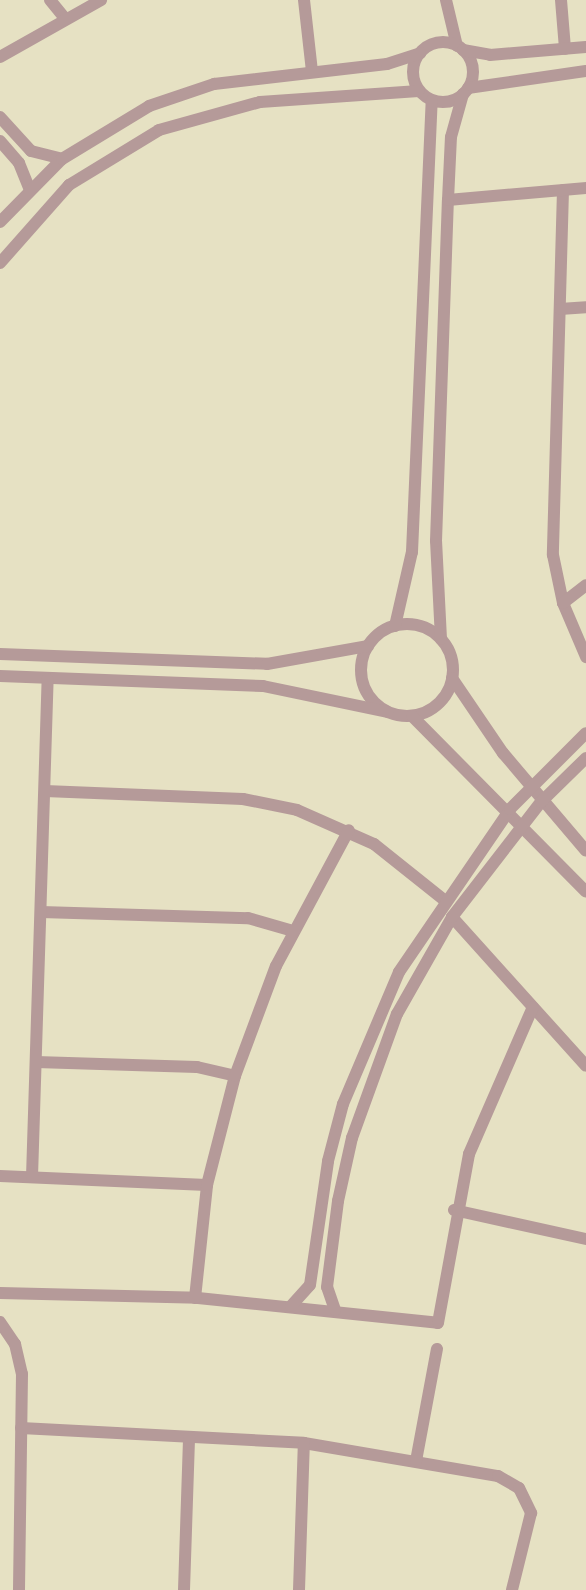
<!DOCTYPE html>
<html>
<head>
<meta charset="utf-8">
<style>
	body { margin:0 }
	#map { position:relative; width:586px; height:1590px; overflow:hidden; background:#e6e1c3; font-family:Merriweather,serif }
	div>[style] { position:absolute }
	.minor>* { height:12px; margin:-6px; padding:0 6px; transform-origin:6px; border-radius:6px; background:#b59a99 }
	.minor>.ring { margin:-6px; padding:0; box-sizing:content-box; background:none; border:12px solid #b59a99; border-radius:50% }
	span { translate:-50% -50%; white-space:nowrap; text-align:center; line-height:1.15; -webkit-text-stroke:7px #f3eed0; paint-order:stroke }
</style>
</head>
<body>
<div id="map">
	<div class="minor">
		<div style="left:50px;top:0;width:22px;rotate:51deg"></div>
		<div style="left:304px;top:0;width:71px;rotate:83.6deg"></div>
		<div style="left:446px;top:0;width:47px;rotate:76.6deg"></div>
		<div style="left:561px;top:0;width:49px;rotate:85.3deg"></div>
		<div class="ring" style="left:413px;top:42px;width:48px;height:48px"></div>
		<div style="left:463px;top:50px;width:27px;rotate:10deg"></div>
		<div style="left:490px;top:55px;width:96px;rotate:-4.8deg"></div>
		<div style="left:0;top:57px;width:116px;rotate:-29.4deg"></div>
		<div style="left:468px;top:88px;width:119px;rotate:-8.2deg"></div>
		<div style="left:0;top:117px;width:46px;rotate:47.6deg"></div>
		<div style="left:31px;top:151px;width:32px;rotate:14deg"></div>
		<div style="left:0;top:141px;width:29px;rotate:49deg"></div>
		<div style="left:19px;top:163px;width:27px;rotate:68deg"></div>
		<div style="left:563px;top:190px;width:365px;rotate:91.6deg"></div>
		<div style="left:553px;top:555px;width:49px;rotate:78.2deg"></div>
		<div style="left:563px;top:603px;width:59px;rotate:66.9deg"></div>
		<div style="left:448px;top:200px;width:139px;rotate:-5deg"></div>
		<div style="left:0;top:222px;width:88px;rotate:-45.5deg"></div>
		<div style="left:62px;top:159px;width:102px;rotate:-31.3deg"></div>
		<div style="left:149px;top:106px;width:69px;rotate:-18.7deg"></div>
		<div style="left:214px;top:84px;width:174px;rotate:-6.6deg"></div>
		<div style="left:387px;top:64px;width:35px;rotate:-18deg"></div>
		<div style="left:0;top:263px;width:104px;rotate:-48.5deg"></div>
		<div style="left:69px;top:185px;width:105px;rotate:-31.4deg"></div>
		<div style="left:159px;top:130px;width:105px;rotate:-15.5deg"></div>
		<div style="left:260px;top:102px;width:159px;rotate:-4deg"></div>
		<div style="left:560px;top:309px;width:26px;rotate:-4deg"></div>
		<div style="left:563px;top:603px;width:29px;rotate:-38deg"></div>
		<div class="ring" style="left:361px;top:624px;width:80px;height:80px"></div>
		<div style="left:395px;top:626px;width:76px;rotate:-77.1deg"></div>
		<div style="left:412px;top:552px;width:452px;rotate:-87.5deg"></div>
		<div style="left:441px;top:639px;width:98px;rotate:-92.9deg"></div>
		<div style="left:436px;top:541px;width:341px;rotate:-88deg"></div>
		<div style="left:448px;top:200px;width:63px;rotate:-87.3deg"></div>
		<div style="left:451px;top:137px;width:45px;rotate:-74.4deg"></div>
		<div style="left:0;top:654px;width:267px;rotate:2.1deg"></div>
		<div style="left:267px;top:664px;width:103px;rotate:-10.1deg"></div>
		<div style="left:0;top:676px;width:263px;rotate:2.2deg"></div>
		<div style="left:263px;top:686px;width:127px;rotate:11.8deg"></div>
		<div style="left:452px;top:678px;width:91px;rotate:55.8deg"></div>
		<div style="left:503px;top:753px;width:128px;rotate:49.7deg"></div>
		<div style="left:412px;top:716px;width:247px;rotate:45.3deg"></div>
		<div style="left:45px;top:791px;width:198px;rotate:2.3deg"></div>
		<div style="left:243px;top:799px;width:55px;rotate:11.5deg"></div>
		<div style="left:297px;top:810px;width:84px;rotate:23.8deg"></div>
		<div style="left:374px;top:844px;width:88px;rotate:38.6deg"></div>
		<div style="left:41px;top:912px;width:207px;rotate:1.7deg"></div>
		<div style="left:248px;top:918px;width:47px;rotate:16.1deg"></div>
		<div style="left:452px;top:917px;width:200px;rotate:48deg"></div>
		<div style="left:36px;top:1062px;width:161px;rotate:1.8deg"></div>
		<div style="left:197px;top:1067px;width:39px;rotate:13deg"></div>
		<div style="left:0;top:1176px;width:207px;rotate:2.5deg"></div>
		<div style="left:32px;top:1177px;width:498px;rotate:-88.2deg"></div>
		<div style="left:454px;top:1210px;width:135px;rotate:12.4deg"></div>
		<div style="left:0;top:1293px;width:198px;rotate:1.4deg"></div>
		<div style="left:198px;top:1298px;width:241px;rotate:5.9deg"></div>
		<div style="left:438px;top:1323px;width:172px;rotate:-79.6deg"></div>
		<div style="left:469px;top:1154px;width:160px;rotate:-66.5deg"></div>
		<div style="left:195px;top:1298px;width:114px;rotate:-83.9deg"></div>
		<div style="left:207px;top:1185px;width:113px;rotate:-75.6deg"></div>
		<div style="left:235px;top:1076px;width:117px;rotate:-69.6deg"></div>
		<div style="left:276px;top:966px;width:154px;rotate:-61.8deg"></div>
		<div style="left:291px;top:1306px;width:28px;rotate:-48deg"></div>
		<div style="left:310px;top:1285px;width:125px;rotate:-81.7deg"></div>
		<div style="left:328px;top:1161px;width:59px;rotate:-75.3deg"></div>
		<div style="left:343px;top:1104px;width:143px;rotate:-67deg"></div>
		<div style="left:399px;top:972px;width:197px;rotate:-55.7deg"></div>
		<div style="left:510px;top:809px;width:107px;rotate:-45deg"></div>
		<div style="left:335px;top:1310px;width:24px;rotate:-109deg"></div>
		<div style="left:327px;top:1287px;width:87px;rotate:-82.7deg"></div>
		<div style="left:338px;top:1201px;width:65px;rotate:-77.5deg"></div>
		<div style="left:352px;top:1138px;width:132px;rotate:-70.1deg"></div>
		<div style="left:397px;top:1014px;width:112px;rotate:-60.4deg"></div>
		<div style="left:452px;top:917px;width:145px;rotate:-52.3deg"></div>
		<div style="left:541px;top:802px;width:63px;rotate:-44.4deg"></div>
		<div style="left:0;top:1322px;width:27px;rotate:56deg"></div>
		<div style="left:15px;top:1344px;width:31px;rotate:77deg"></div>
		<div style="left:22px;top:1374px;width:216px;rotate:90.8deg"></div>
		<div style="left:21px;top:1428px;width:283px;rotate:3deg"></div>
		<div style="left:304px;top:1443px;width:197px;rotate:9.7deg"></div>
		<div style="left:498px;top:1476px;width:24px;rotate:30deg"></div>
		<div style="left:519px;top:1488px;width:28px;rotate:64deg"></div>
		<div style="left:531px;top:1513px;width:79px;rotate:103.9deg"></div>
		<div style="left:416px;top:1461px;width:114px;rotate:-79.4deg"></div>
		<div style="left:184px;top:1590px;width:153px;rotate:-88.1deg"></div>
		<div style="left:299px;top:1590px;width:147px;rotate:-88.1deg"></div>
	</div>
</div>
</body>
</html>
